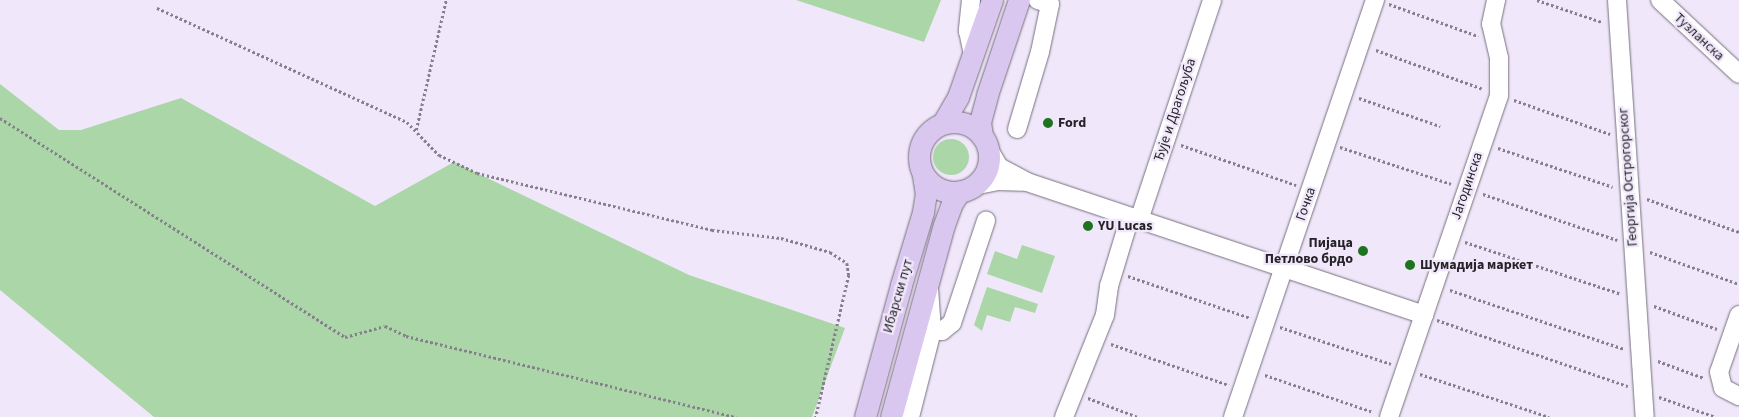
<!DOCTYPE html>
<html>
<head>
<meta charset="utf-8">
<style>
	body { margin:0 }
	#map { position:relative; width:1739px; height:417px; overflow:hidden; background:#f0e8fa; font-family:"Source Sans 3",sans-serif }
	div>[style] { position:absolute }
	.green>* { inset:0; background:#abd6a8 }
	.round { border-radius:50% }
	.path>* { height:2.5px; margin-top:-1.25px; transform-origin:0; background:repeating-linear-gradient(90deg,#85808c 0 2.5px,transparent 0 5px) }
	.roads { filter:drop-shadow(0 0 1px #766f7f) drop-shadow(0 0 1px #766f7f) }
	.minor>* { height:18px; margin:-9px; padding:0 9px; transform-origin:9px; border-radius:9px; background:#fff }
	.major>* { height:21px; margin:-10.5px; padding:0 10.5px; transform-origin:10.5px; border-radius:10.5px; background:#dac7ef }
	.major>.ring { margin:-10.5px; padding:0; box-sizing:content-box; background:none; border:21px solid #dac7ef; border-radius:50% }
	.dots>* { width:14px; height:14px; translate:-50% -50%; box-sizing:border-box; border:2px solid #f0e8fa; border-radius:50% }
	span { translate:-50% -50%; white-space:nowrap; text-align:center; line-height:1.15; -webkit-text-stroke:4.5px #f0e8fa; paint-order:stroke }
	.street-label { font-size:14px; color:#252228 }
	.poi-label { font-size:14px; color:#252228; font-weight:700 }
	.left { translate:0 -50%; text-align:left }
	.right { translate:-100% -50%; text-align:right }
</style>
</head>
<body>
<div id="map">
	<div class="green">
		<div style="clip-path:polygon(796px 0,941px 0,924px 42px)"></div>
		<div style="clip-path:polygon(0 84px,59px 130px,81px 130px,181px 98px,375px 206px,454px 162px,689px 275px,845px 328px,812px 417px,154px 417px,0 290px)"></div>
		<div class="round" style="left:933px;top:139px;width:36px;height:36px"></div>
		<div style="clip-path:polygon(1022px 245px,1055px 256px,1042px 293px,987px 274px,995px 251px,1017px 259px)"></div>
		<div style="clip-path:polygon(987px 287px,1038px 304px,1035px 313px,1015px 307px,1010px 322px,987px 315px,982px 331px,974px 325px)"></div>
	</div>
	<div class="path">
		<div style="left:1537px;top:0;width:69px;rotate:18.7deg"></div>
		<div style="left:1389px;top:4px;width:95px;rotate:19.8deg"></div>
		<div style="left:157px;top:8px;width:275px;rotate:24.5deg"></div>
		<div style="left:407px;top:122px;width:46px;rotate:45.9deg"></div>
		<div style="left:439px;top:155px;width:42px;rotate:25.3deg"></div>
		<div style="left:477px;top:173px;width:242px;rotate:13.6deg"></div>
		<div style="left:712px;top:230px;width:69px;rotate:6.6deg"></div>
		<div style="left:781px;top:238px;width:51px;rotate:15.9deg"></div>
		<div style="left:830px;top:252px;width:20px;rotate:33deg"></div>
		<div style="left:847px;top:263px;width:12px;rotate:81deg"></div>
		<div style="left:849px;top:275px;width:146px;rotate:103.1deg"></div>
		<div style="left:1376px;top:50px;width:114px;rotate:20deg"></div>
		<div style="left:1359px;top:98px;width:86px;rotate:19.1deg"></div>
		<div style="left:1514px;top:100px;width:102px;rotate:19.5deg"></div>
		<div style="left:0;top:118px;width:409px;rotate:32.4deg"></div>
		<div style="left:345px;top:337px;width:41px;rotate:-15.4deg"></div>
		<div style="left:385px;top:326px;width:23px;rotate:25deg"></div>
		<div style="left:406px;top:336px;width:340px;rotate:13.8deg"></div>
		<div style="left:416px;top:130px;width:133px;rotate:-77deg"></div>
		<div style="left:1181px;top:145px;width:122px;rotate:19.2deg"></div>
		<div style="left:1340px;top:147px;width:117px;rotate:18.4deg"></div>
		<div style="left:1498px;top:148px;width:121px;rotate:18.7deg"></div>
		<div style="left:1483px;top:194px;width:142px;rotate:18.9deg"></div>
		<div style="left:1647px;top:199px;width:98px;rotate:19.7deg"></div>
		<div style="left:1465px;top:242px;width:164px;rotate:18.4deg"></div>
		<div style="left:1650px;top:252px;width:95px;rotate:19.8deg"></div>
		<div style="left:1128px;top:276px;width:130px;rotate:18.9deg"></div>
		<div style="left:1450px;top:290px;width:184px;rotate:18.7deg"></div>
		<div style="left:1654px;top:306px;width:67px;rotate:20.1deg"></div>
		<div style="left:1437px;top:320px;width:202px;rotate:19.1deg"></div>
		<div style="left:1280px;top:327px;width:117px;rotate:18.4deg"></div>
		<div style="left:1111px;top:344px;width:125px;rotate:19.2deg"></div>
		<div style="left:1658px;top:361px;width:49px;rotate:20.3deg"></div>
		<div style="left:1420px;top:374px;width:136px;rotate:18.4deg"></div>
		<div style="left:1265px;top:375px;width:114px;rotate:18.9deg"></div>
		<div style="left:1659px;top:397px;width:60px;rotate:19.3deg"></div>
		<div style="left:1088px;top:398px;width:53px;rotate:20.8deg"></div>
	</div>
	<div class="roads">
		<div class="minor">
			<div style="left:971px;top:0;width:31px;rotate:96deg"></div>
			<div style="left:968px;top:31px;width:24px;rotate:78deg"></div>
			<div style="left:1617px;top:0;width:418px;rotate:86.2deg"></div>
			<div style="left:1660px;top:0;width:108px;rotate:43.1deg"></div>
			<div style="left:1017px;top:129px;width:80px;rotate:-73.4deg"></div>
			<div style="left:1040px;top:52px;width:49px;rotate:-78.2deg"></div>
			<div style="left:1050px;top:4px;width:13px;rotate:-162deg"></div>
			<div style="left:988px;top:148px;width:22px;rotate:60deg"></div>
			<div style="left:999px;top:167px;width:32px;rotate:28deg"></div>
			<div style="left:1027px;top:182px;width:419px;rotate:18.5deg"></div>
			<div style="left:973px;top:186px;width:26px;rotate:-11deg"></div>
			<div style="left:999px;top:181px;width:23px;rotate:2deg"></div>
			<div style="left:1139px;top:220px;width:232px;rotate:-71.6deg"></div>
			<div style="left:1739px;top:315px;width:60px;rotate:109.3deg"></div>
			<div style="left:1719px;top:372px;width:16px;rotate:76deg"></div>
			<div style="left:1723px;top:388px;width:18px;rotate:27deg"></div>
			<div style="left:932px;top:331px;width:10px"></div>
			<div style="left:942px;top:331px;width:13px;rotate:-39deg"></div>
			<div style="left:952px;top:323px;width:108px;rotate:-71.6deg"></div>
			<div style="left:910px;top:417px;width:89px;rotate:-75.7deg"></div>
			<div style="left:932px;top:331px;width:43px;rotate:-94deg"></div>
			<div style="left:1064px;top:417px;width:110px;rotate:-68.1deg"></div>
			<div style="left:1105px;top:315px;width:29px;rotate:-82deg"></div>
			<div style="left:1109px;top:286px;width:72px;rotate:-73.1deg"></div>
			<div style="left:1233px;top:417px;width:441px;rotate:-71.2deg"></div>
			<div style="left:1389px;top:417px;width:340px;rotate:-71.1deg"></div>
			<div style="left:1499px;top:95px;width:37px;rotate:-90deg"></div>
			<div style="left:1499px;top:58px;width:35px;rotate:-103deg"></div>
			<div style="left:1491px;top:24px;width:25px;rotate:-78deg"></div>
		</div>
		<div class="major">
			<div class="ring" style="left:919px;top:122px;width:49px;height:49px"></div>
			<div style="left:943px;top:123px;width:30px;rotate:-60deg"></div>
			<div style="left:958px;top:97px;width:103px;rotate:-70.7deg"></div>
			<div style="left:982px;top:136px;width:14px;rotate:-98deg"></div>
			<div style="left:980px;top:122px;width:28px;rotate:-75deg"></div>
			<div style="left:987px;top:95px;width:100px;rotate:-71.4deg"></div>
			<div style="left:865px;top:417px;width:137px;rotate:-74.7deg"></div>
			<div style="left:901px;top:285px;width:76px;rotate:-73.2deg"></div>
			<div style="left:923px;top:212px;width:18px;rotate:-81deg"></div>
			<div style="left:926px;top:194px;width:19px;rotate:-99deg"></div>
			<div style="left:891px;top:417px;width:199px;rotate:-74.6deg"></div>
			<div style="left:944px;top:225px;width:23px;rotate:-70deg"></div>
			<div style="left:952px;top:203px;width:14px;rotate:-56deg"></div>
		</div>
	</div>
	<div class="dots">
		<div style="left:1048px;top:123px;background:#1e731e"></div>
		<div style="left:1088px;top:226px;background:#1e731e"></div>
		<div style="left:1363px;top:251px;background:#1e731e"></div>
		<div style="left:1410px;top:265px;background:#1e731e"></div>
	</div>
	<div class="street-label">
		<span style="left:1699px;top:37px;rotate:43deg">Тузланска</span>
		<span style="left:1175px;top:110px;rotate:-72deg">Ђује и Драгољуба</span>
		<span style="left:1628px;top:177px;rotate:-94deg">Георгија Острогорског</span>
		<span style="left:1467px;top:186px;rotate:-71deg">Јагодинска</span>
		<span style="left:1306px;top:204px;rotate:-71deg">Гочка</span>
		<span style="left:898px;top:296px;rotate:-74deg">Ибарски пут</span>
	</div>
	<div class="poi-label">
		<span class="left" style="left:1058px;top:123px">Ford</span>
		<span class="left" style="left:1098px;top:226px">YU Lucas</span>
		<span class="right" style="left:1353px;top:251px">Пијаца<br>Петлово брдо</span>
		<span class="left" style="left:1420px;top:265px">Шумадија маркет</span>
	</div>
</div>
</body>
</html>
